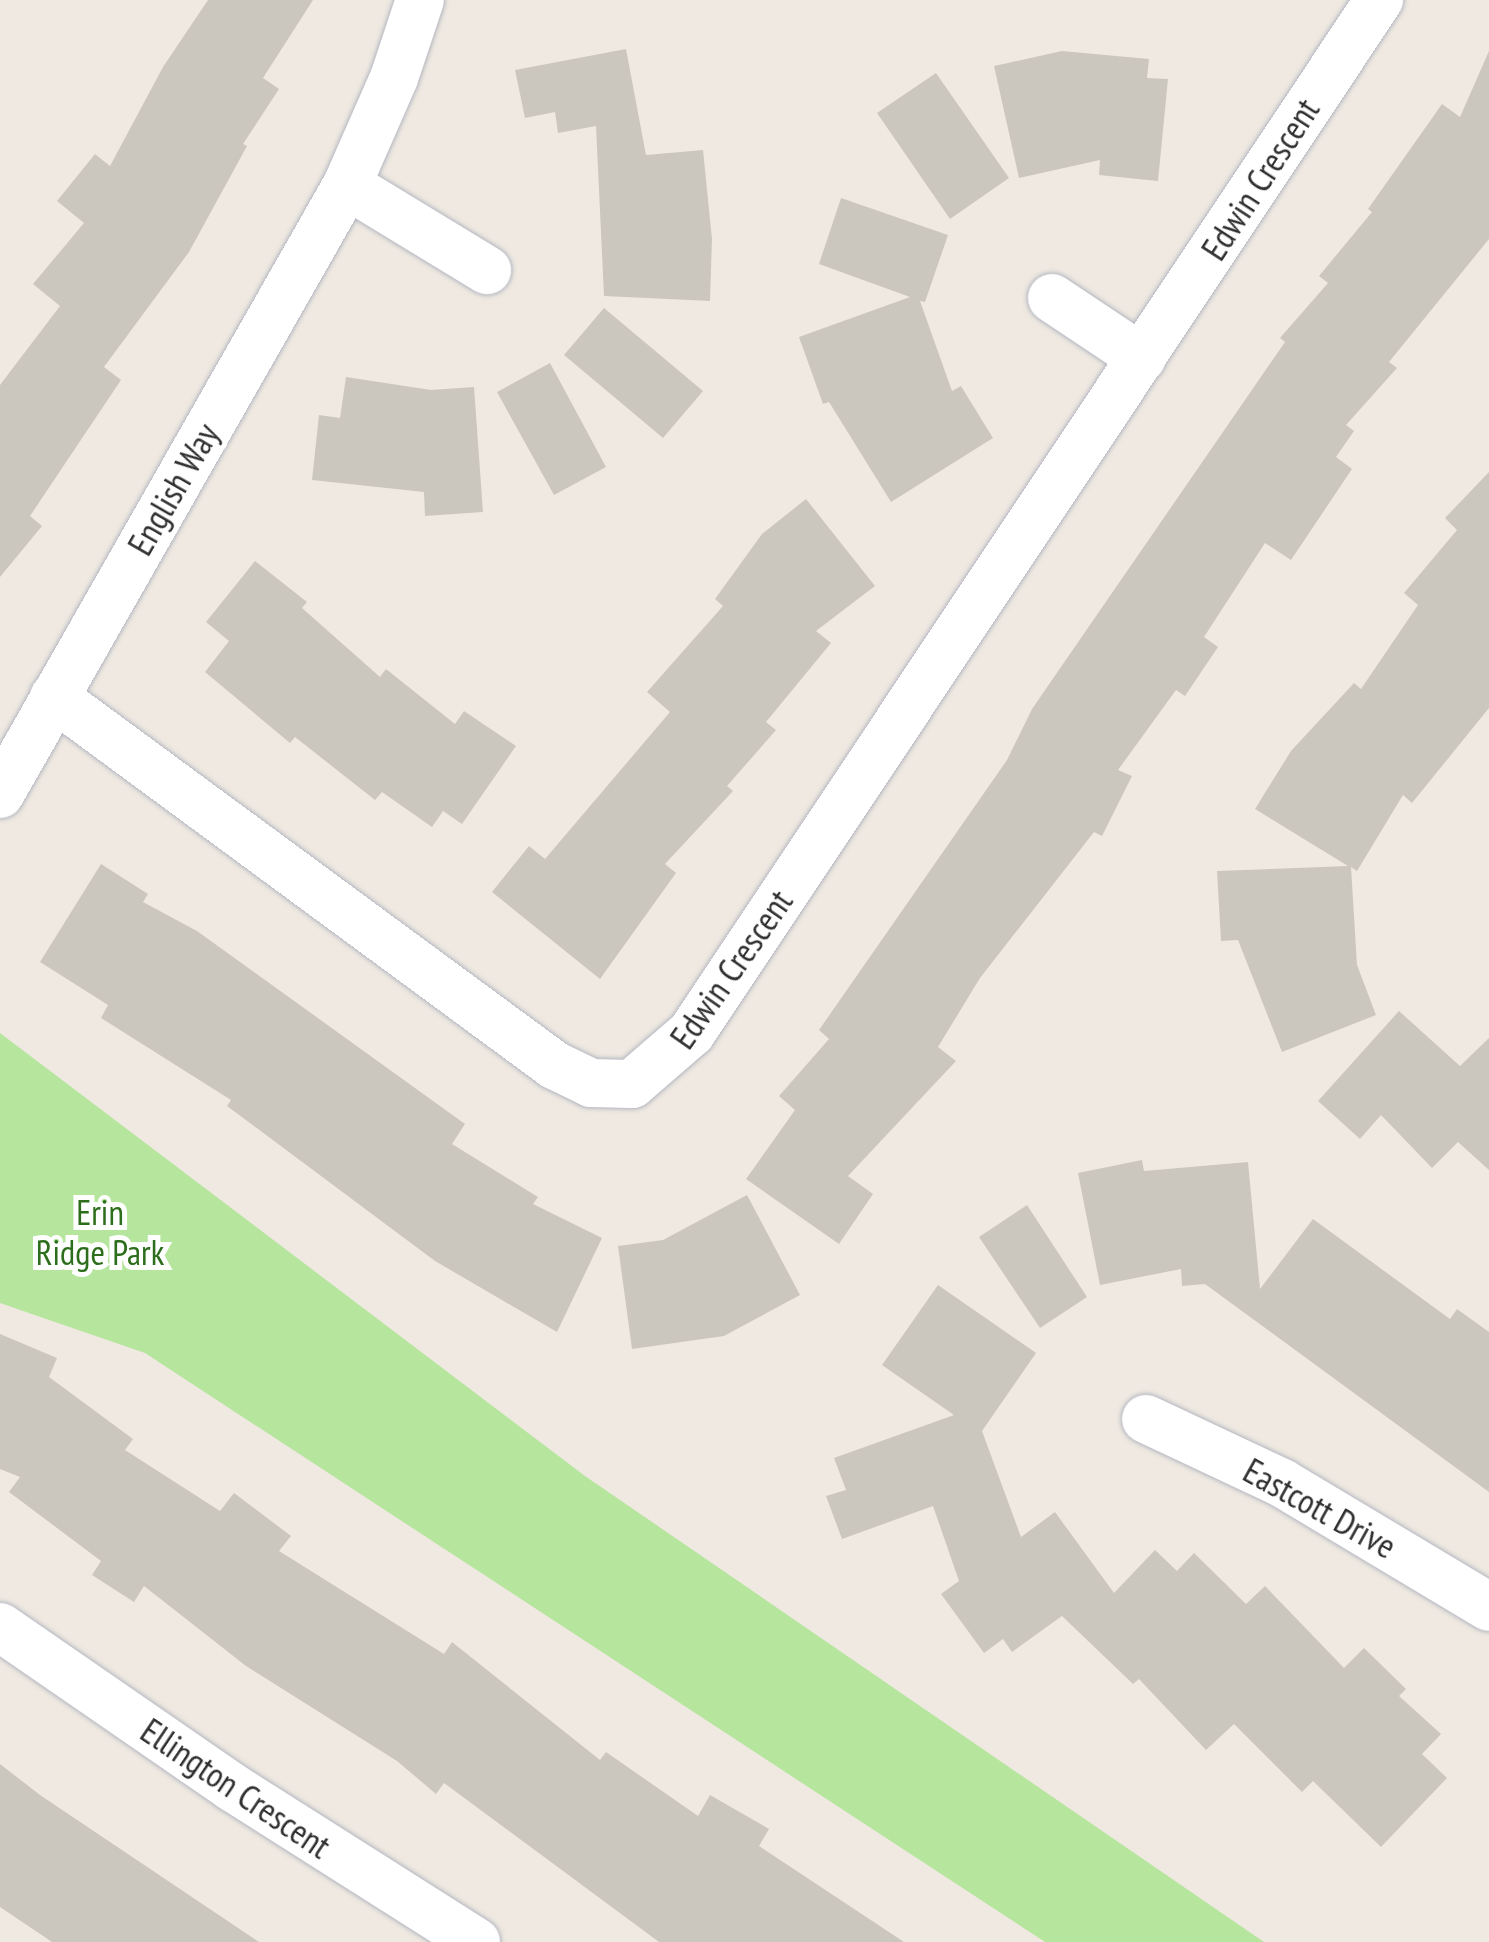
<!DOCTYPE html>
<html>
<head>
<meta charset="utf-8">
<style>
	body { margin:0 }
	#map { position:relative; width:1489px; height:1942px; overflow:hidden; background:#efe9e1; font-family:"PT Sans Narrow",sans-serif }
	div>[style] { position:absolute }
	.green>* { inset:0; background:#b6e59e }
	.building>* { inset:0; background:#cbc7bf }
	.roads { filter:drop-shadow(0 0 2px #b4b7c1) drop-shadow(0 0 2px #b4b7c1) }
	.minor>* { height:48px; margin:-24px; padding:0 24px; transform-origin:24px; border-radius:24px; background:#fff }
	span { translate:-50% -50%; white-space:nowrap; text-align:center; line-height:1.15; -webkit-text-stroke:10px #fff; paint-order:stroke }
	.street-label { font-size:35px; color:#2e2e2e }
	.park-label { font-size:35px; color:#2c6e1b }
</style>
</head>
<body>
<div id="map">
	<div class="green">
		<div style="clip-path:polygon(0 1033px,585px 1476px,1264px 1942px,1045px 1942px,145px 1353px,0 1303px)"></div>
	</div>
	<div class="building">
		<div style="clip-path:polygon(208px 0,313px 0,263px 78px,279px 89px,243px 144px,247px 146px,189px 252px,104px 367px,121px 380px,30px 516px,42px 526px,0 577px,0 385px,60px 306px,33px 284px,84px 223px,57px 201px,95px 154px,110px 166px,163px 67px)"></div>
		<div style="clip-path:polygon(626px 49px,646px 155px,703px 150px,712px 239px,710px 301px,604px 296px,596px 126px,558px 133px,555px 112px,525px 118px,515px 70px)"></div>
		<div style="clip-path:polygon(1062px 51px,1149px 59px,1147px 78px,1168px 79px,1158px 181px,1099px 175px,1100px 160px,1019px 178px,994px 66px)"></div>
		<div style="clip-path:polygon(1489px 51px,1489px 239px,1389px 362px,1397px 368px,1346px 425px,1354px 431px,1336px 457px,1352px 469px,1291px 560px,1265px 543px,1204px 637px,1218px 647px,1185px 696px,1176px 690px,1118px 770px,1132px 776px,1102px 836px,1094px 832px,980px 978px,938px 1047px,956px 1061px,848px 1176px,873px 1194px,839px 1244px,746px 1179px,795px 1110px,779px 1096px,829px 1039px,819px 1030px,1007px 760px,1032px 709px,1285px 342px,1280px 338px,1328px 283px,1319px 276px,1372px 212px,1368px 209px,1442px 104px,1460px 117px)"></div>
		<div style="clip-path:polygon(936px 73px,1009px 178px,950px 219px,877px 113px)"></div>
		<div style="clip-path:polygon(841px 198px,948px 235px,925px 302px,920px 301px,952px 391px,961px 386px,993px 438px,891px 502px,829px 402px,823px 404px,799px 337px,910px 297px,819px 264px)"></div>
		<div style="clip-path:polygon(604px 308px,703px 391px,663px 438px,564px 355px)"></div>
		<div style="clip-path:polygon(550px 363px,606px 467px,554px 495px,497px 392px)"></div>
		<div style="clip-path:polygon(346px 377px,431px 390px,474px 387px,483px 512px,425px 516px,424px 492px,312px 480px,319px 415px,340px 418px)"></div>
		<div style="clip-path:polygon(1489px 472px,1489px 708px,1412px 803px,1403px 795px,1357px 871px,1351px 867px,1357px 965px,1376px 1015px,1282px 1052px,1238px 940px,1221px 941px,1217px 871px,1348px 866px,1255px 809px,1291px 751px,1354px 683px,1361px 689px,1418px 605px,1404px 593px,1457px 530px,1445px 518px)"></div>
		<div style="clip-path:polygon(806px 499px,875px 586px,816px 631px,831px 643px,766px 722px,776px 730px,727px 786px,733px 791px,665px 864px,676px 873px,600px 979px,492px 892px,529px 846px,545px 859px,670px 712px,647px 692px,723px 606px,715px 599px,762px 534px)"></div>
		<div style="clip-path:polygon(255px 561px,307px 602px,302px 608px,380px 677px,386px 669px,455px 724px,464px 711px,516px 746px,462px 824px,443px 811px,432px 827px,382px 792px,375px 800px,295px 737px,290px 743px,205px 672px,229px 641px,206px 622px)"></div>
		<div style="clip-path:polygon(101px 864px,148px 894px,143px 902px,197px 931px,465px 1124px,452px 1144px,538px 1197px,533px 1204px,602px 1238px,557px 1332px,435px 1261px,227px 1106px,231px 1100px,101px 1018px,108px 1005px,40px 962px)"></div>
		<div style="clip-path:polygon(1399px 1011px,1460px 1066px,1489px 1038px,1489px 1170px,1458px 1142px,1432px 1168px,1381px 1115px,1360px 1139px,1318px 1101px)"></div>
		<div style="clip-path:polygon(1142px 1160px,1144px 1171px,1248px 1162px,1260px 1289px,1313px 1219px,1450px 1319px,1457px 1309px,1489px 1332px,1489px 1492px,1205px 1284px,1182px 1286px,1181px 1269px,1100px 1285px,1078px 1173px)"></div>
		<div style="clip-path:polygon(747px 1195px,800px 1295px,724px 1336px,632px 1349px,618px 1246px,663px 1240px)"></div>
		<div style="clip-path:polygon(1027px 1205px,1087px 1297px,1040px 1328px,979px 1237px)"></div>
		<div style="clip-path:polygon(938px 1285px,1036px 1353px,982px 1431px,1021px 1537px,1055px 1512px,1114px 1593px,1155px 1550px,1177px 1571px,1194px 1553px,1246px 1604px,1265px 1586px,1344px 1668px,1364px 1648px,1406px 1689px,1399px 1696px,1441px 1734px,1422px 1754px,1447px 1778px,1381px 1847px,1313px 1781px,1302px 1792px,1234px 1724px,1206px 1750px,1139px 1679px,1133px 1684px,1062px 1616px,1012px 1652px,1003px 1639px,984px 1653px,941px 1594px,959px 1581px,933px 1506px,842px 1539px,826px 1496px,846px 1490px,834px 1458px,954px 1415px,882px 1365px)"></div>
		<div style="clip-path:polygon(0 1334px,57px 1358px,49px 1377px,133px 1439px,125px 1450px,220px 1511px,234px 1493px,291px 1536px,279px 1551px,444px 1654px,452px 1642px,600px 1760px,606px 1752px,698px 1816px,710px 1795px,769px 1829px,759px 1846px,904px 1942px,659px 1942px,444px 1783px,436px 1794px,397px 1761px,246px 1666px,144px 1586px,134px 1602px,92px 1575px,101px 1561px,9px 1492px,20px 1477px,0 1469px)"></div>
		<div style="clip-path:polygon(0 1764px,40px 1795px,259px 1942px,52px 1942px,0 1907px)"></div>
	</div>
	<div class="roads">
		<div class="minor">
			<div style="left:347px;top:185px;width:164px;rotate:31.3deg"></div>
			<div style="left:1052px;top:298px;width:108px;rotate:33.7deg"></div>
			<div style="left:54px;top:697px;width:621px;rotate:36.35deg"></div>
			<div style="left:554px;top:1065px;width:41px;rotate:25.9deg"></div>
			<div style="left:591px;top:1083px;width:41px;rotate:1.4deg"></div>
			<div style="left:632px;top:1084px;width:79px;rotate:-40.9deg"></div>
			<div style="left:692px;top:1032px;width:1240px;rotate:-56.35deg"></div>
			<div style="left:0;top:794px;width:701px;rotate:-60.33deg"></div>
			<div style="left:347px;top:185px;width:117px;rotate:-66.3deg"></div>
			<div style="left:394px;top:78px;width:82px;rotate:-71.6deg"></div>
			<div style="left:1146px;top:1419px;width:150px;rotate:25.2deg"></div>
			<div style="left:1282px;top:1483px;width:241px;rotate:30.9deg"></div>
			<div style="left:0;top:1627px;width:282px;rotate:34.6deg"></div>
			<div style="left:232px;top:1787px;width:289px;rotate:32.4deg"></div>
		</div>
	</div>
	<div class="street-label">
		<span style="left:1260px;top:179px;rotate:-57deg">Edwin Crescent</span>
		<span style="left:173px;top:489px;rotate:-60deg">English Way</span>
		<span style="left:731px;top:969px;rotate:-55deg">Edwin Crescent</span>
		<span style="left:1320px;top:1508px;rotate:29deg">Eastcott Drive</span>
		<span style="left:236px;top:1788px;rotate:34deg">Ellington Crescent</span>
	</div>
	<div class="park-label">
		<span style="left:100px;top:1232px">Erin<br>Ridge Park</span>
	</div>
</div>
</body>
</html>
